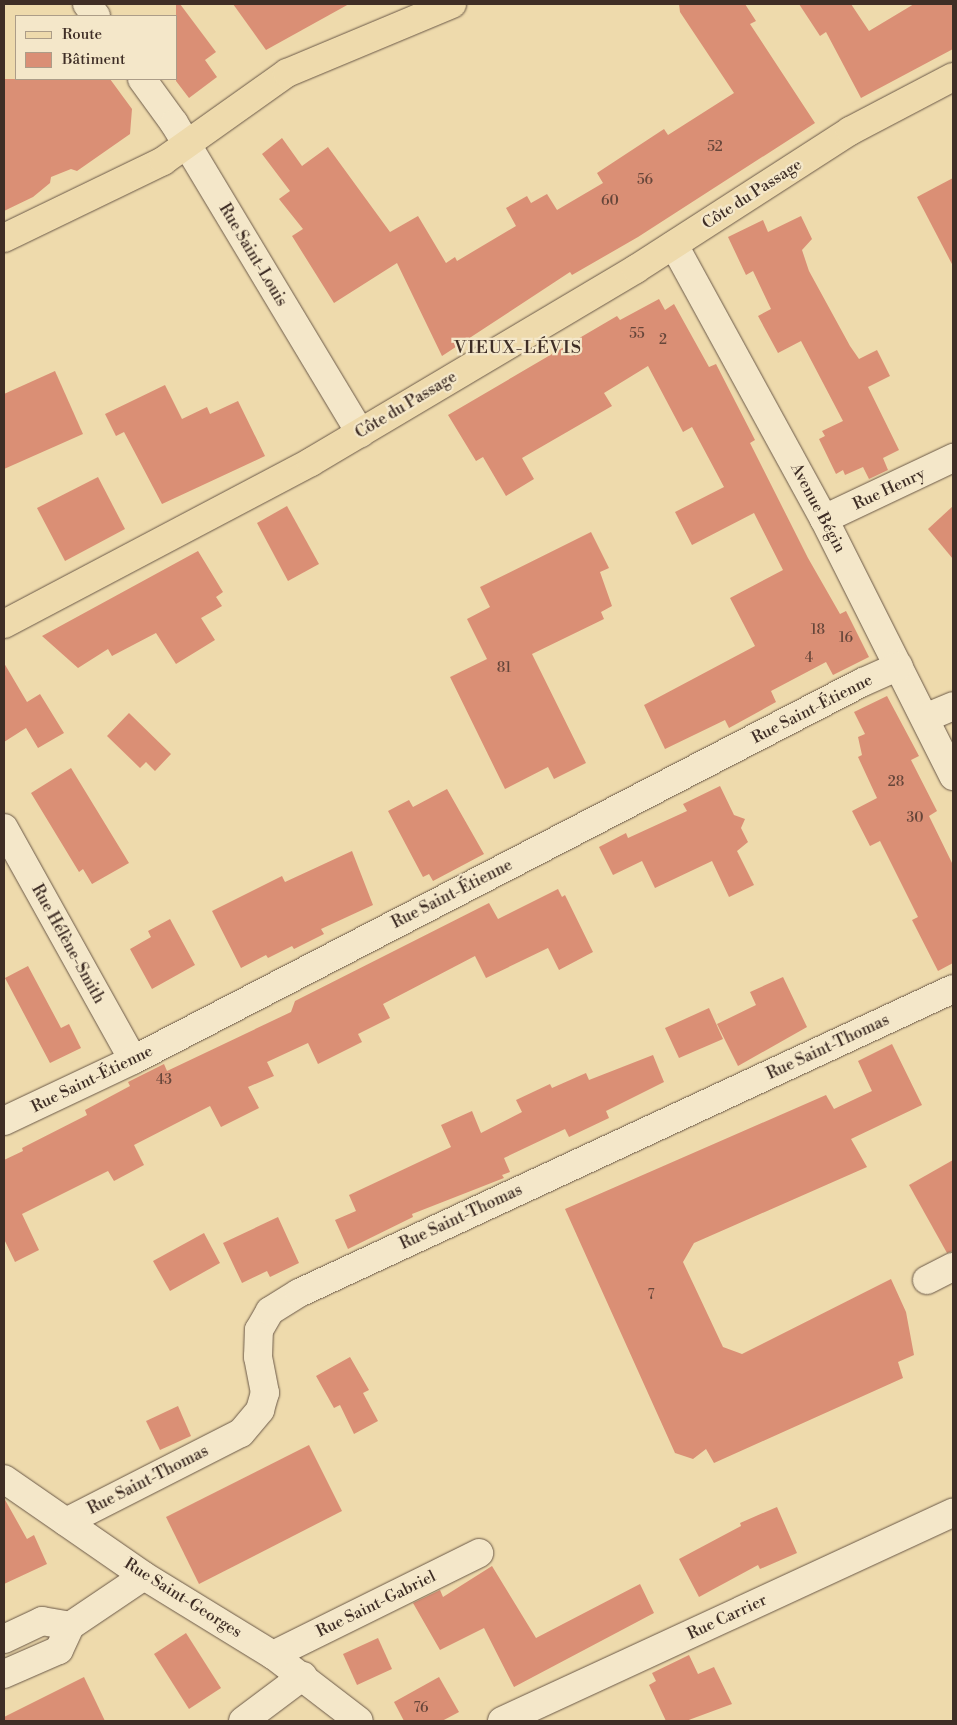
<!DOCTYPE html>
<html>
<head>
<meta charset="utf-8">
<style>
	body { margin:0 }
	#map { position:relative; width:957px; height:1725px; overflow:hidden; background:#eedaac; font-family:"Libre Bodoni",serif }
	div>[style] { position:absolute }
	.building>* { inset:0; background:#da8f75 }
	.roads { filter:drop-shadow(0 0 1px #6b5948) drop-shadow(0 0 1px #6b5948) }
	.minor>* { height:28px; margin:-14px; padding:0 14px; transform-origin:14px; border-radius:14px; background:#f4e7c9 }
	.major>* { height:28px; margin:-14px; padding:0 14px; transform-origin:14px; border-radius:14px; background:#eedaac }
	span { translate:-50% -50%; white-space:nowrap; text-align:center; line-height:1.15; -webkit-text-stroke:4.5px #f4e7c9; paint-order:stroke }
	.number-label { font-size:14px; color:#66463a }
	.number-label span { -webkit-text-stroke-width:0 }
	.street-label { font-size:16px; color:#3f2e26 }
	.neighbourhood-label { font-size:18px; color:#3f2e26; letter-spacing:1px }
	.frame { position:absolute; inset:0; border:5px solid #3f2e26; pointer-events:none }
	.legend { position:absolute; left:15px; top:15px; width:162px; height:65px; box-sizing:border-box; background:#f4e7c9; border:1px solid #ac9d88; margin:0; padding:6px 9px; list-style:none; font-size:15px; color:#3f2e26 }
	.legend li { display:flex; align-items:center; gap:10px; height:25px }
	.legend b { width:25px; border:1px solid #ac9d88 }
</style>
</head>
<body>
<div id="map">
	<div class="building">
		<div style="clip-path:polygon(176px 4px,180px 4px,216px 52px,205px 60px,217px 77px,189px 98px,176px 81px)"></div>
		<div style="clip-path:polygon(233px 4px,349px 4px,266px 50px)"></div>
		<div style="clip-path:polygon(679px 4px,745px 4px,756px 21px,750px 24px,815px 123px,638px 237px,572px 275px,570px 272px,442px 356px,397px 263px,334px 303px,292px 236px,303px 229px,279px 199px,290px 191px,262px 154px,282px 138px,302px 166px,328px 147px,390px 232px,418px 216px,446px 263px,455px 257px,457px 261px,516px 226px,506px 208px,527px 196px,531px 203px,547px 194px,557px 210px,603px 183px,597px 173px,664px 129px,668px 135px,734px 93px,680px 12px)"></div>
		<div style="clip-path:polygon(799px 4px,851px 4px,869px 31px,914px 4px,953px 4px,953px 49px,861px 98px,826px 32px,820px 36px)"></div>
		<div style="clip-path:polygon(4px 79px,110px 79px,132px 109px,130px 134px,77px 171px,71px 169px,51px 177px,50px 183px,33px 197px,4px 211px)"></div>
		<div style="clip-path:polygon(953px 178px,953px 266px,917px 197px)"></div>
		<div style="clip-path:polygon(801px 216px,812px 239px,802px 250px,809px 271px,850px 346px,859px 359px,877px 350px,890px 376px,868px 387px,899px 450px,883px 458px,888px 470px,869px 479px,863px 467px,845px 475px,843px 470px,836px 474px,819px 439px,825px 436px,822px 431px,843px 421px,801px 341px,778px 353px,758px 316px,771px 309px,753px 271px,746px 275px,728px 237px,763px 220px,768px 232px)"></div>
		<div style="clip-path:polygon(659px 299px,665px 310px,674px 304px,709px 367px,716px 364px,755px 440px,750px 443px,808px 558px,840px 614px,846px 611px,869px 657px,833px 675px,826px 662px,771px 691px,776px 702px,729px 728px,725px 720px,665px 749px,644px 705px,755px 646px,730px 598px,783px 570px,754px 513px,692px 545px,675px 512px,724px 487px,692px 427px,683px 432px,648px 366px,604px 393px,612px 406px,522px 458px,534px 479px,506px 496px,483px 457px,476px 461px,448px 415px,617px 316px,620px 320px)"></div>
		<div style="clip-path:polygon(55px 371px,83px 434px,4px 469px,4px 394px)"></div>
		<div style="clip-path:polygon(165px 385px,182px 419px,207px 407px,210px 414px,238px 401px,265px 456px,162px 504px,124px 432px,116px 436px,105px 414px)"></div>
		<div style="clip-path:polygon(98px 477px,125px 529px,65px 561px,37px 508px)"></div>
		<div style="clip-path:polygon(287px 506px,319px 564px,288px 581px,257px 523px)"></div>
		<div style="clip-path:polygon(953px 506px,953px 559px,928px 529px)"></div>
		<div style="clip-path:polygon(591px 532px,609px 568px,600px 572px,612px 606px,601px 612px,604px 619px,532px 654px,586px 763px,554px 779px,548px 767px,505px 789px,450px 677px,487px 659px,467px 619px,490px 607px,480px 587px)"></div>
		<div style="clip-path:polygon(198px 551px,223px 592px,216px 597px,222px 606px,201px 618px,215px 640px,176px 664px,156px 633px,112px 656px,108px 649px,78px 668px,42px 636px)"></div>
		<div style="clip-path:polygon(4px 663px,27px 702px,40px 694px,64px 733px,38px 748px,26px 728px,4px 742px)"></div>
		<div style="clip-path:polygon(887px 696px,919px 756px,911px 760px,937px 811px,929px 816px,953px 865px,953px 963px,938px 971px,912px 920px,918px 917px,880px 841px,870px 846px,852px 811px,877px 798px,858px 757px,862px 755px,858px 737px,865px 734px,854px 712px)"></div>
		<div style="clip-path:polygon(129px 713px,171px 754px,155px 771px,146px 762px,140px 768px,107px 736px)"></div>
		<div style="clip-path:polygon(71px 768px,129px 863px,92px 884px,83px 869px,79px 872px,31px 793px)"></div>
		<div style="clip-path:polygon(720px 786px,734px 815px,745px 819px,741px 828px,748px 842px,737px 851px,754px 885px,729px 897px,712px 861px,655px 888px,642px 861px,613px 875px,599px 847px,626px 833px,628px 838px,687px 811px,683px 804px)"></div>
		<div style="clip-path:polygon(447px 789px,484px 854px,433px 881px,429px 874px,423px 877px,388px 811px,409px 800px,413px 807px)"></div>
		<div style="clip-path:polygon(352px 851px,373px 905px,321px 929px,324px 934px,294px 949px,292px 946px,268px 958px,266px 955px,241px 968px,212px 911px,282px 876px,285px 882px)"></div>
		<div style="clip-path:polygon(558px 889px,562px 897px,565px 895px,593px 952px,559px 970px,548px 948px,486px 978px,475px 956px,383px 1004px,390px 1018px,358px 1034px,362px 1042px,318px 1064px,308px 1043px,267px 1062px,274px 1076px,248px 1087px,259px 1108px,221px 1127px,210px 1106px,134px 1145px,144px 1165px,114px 1181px,108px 1171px,22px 1214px,39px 1250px,15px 1262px,4px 1239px,4px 1160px,23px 1151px,22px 1148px,87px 1115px,85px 1110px,130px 1086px,128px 1082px,164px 1064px,167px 1071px,291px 1012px,295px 1001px,489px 903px,498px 919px)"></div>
		<div style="clip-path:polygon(170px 919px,195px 965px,152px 989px,130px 949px,151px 937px,148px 931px)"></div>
		<div style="clip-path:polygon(28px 966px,61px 1028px,69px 1024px,81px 1048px,50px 1063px,5px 978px)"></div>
		<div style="clip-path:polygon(783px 977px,807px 1027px,738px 1066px,717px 1024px,756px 1005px,750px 992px)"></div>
		<div style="clip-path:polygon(709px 1008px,723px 1039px,679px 1058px,665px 1028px)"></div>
		<div style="clip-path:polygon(892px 1044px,922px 1105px,851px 1139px,867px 1167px,694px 1243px,683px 1262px,723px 1347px,742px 1354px,891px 1279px,906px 1312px,914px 1355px,898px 1362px,903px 1378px,714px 1463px,706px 1449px,693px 1459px,675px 1453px,565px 1209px,826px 1095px,834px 1109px,872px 1091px,858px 1061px)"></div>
		<div style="clip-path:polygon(653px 1055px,664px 1082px,606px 1111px,609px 1118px,569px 1137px,565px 1129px,504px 1158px,510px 1172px,502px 1175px,504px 1178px,412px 1214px,413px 1217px,348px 1249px,335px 1220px,356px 1211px,349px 1195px,451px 1147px,441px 1125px,472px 1111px,481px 1133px,522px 1112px,516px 1100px,550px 1084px,552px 1088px,586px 1073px,589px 1080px)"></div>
		<div style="clip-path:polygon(953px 1160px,953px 1251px,947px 1253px,909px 1185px)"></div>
		<div style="clip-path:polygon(278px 1217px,299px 1263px,270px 1277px,267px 1271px,242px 1283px,223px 1243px)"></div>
		<div style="clip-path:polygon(204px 1233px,220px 1263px,170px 1291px,153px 1261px)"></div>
		<div style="clip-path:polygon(350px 1357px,369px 1390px,363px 1393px,378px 1421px,354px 1434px,340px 1405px,334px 1408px,316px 1376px)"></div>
		<div style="clip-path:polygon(178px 1406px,191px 1436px,160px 1450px,146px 1421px)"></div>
		<div style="clip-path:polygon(309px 1445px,342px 1511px,199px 1584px,166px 1517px)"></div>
		<div style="clip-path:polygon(4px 1498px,27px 1539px,34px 1535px,47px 1564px,4px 1584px)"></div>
		<div style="clip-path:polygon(777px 1507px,797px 1553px,760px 1569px,758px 1565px,699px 1597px,679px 1559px,741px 1526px,740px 1523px)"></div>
		<div style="clip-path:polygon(492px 1566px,536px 1638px,640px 1584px,654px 1613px,514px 1687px,484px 1628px,440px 1650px,413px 1603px,440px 1590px,443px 1597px)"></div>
		<div style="clip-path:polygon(186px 1633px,221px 1688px,189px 1709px,154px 1654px)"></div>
		<div style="clip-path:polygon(378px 1638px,392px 1669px,357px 1685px,343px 1654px)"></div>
		<div style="clip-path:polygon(689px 1655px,698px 1674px,714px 1667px,732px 1704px,686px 1721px,666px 1721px,649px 1685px,656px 1681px,652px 1673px)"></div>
		<div style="clip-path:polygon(84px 1677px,105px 1721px,4px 1721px,4px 1717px)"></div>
		<div style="clip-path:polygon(439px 1677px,459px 1712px,442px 1721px,404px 1721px,394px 1702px)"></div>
	</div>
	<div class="roads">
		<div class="minor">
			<div style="left:87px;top:4px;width:15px;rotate:53deg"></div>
			<div style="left:142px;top:79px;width:54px;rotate:54deg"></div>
			<div style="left:174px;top:123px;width:362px;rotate:59deg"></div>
			<div style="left:674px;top:245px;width:312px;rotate:61.3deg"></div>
			<div style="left:824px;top:519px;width:288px;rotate:63.3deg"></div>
			<div style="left:824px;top:519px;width:143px;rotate:-25.3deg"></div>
			<div style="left:925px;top:718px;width:30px;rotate:-23deg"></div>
			<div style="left:4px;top:828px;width:265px;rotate:60.9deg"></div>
			<div style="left:4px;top:1121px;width:143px;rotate:-25.3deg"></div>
			<div style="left:133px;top:1060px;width:822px;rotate:-27.38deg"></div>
			<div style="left:863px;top:682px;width:39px;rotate:-24deg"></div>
			<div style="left:927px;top:1280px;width:29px;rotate:-27deg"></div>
			<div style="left:4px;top:1479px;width:170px;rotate:34.7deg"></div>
			<div style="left:144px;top:1576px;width:151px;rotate:31.5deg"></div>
			<div style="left:273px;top:1655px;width:108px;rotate:37.5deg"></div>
			<div style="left:66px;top:1522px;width:196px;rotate:-27deg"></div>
			<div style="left:241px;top:1433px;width:30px;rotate:-50deg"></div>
			<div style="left:260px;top:1410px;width:18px;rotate:-74deg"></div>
			<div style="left:265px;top:1393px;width:37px;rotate:-101deg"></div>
			<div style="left:258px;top:1357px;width:27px;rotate:-88deg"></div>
			<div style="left:259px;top:1330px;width:22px;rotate:-60deg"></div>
			<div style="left:270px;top:1311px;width:34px;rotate:-32deg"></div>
			<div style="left:299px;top:1293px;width:721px;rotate:-24.93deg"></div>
			<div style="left:4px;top:1639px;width:42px;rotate:-25.3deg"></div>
			<div style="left:42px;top:1621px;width:28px;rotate:10deg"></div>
			<div style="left:273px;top:1655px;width:230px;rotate:-26.3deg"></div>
			<div style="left:4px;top:1674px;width:60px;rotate:-23.6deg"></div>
			<div style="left:59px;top:1650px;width:26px;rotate:-65deg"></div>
			<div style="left:70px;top:1626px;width:89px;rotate:-34deg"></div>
			<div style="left:243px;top:1721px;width:75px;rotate:-36.9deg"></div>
			<div style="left:502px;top:1721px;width:497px;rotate:-24.8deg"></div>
		</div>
		<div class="major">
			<div style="left:4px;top:238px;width:177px;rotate:-25.8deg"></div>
			<div style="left:163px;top:161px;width:152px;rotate:-35.4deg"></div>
			<div style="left:287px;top:73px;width:179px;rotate:-22.7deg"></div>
			<div style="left:4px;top:624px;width:347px;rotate:-27.8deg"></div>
			<div style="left:311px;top:462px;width:378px;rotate:-30.7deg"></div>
			<div style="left:636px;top:269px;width:255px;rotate:-32.8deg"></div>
			<div style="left:850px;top:131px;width:116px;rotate:-27.7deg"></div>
		</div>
	</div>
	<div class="number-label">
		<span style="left:715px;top:147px">52</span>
		<span style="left:645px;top:180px">56</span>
		<span style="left:610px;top:201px">60</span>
		<span style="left:637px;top:334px">55</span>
		<span style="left:663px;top:340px">2</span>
		<span style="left:818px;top:630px">18</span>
		<span style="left:846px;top:638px">16</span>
		<span style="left:809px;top:658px">4</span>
		<span style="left:504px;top:668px">81</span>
		<span style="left:896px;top:782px">28</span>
		<span style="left:915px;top:818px">30</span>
		<span style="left:164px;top:1080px">43</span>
		<span style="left:651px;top:1295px">7</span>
		<span style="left:421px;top:1708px">76</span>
	</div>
	<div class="street-label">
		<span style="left:752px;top:194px;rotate:-33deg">Côte du Passage</span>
		<span style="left:253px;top:255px;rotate:59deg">Rue Saint-Louis</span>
		<span style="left:406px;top:405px;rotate:-31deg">Côte du Passage</span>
		<span style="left:889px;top:489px;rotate:-25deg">Rue Henry</span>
		<span style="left:818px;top:508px;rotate:62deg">Avenue Bégin</span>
		<span style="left:812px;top:709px;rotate:-27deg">Rue Saint-Étienne</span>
		<span style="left:452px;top:894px;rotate:-27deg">Rue Saint-Étienne</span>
		<span style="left:68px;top:944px;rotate:61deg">Rue Hélène-Smith</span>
		<span style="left:828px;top:1047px;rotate:-25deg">Rue Saint-Thomas</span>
		<span style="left:92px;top:1079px;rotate:-26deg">Rue Saint-Étienne</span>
		<span style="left:461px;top:1217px;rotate:-25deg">Rue Saint-Thomas</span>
		<span style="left:148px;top:1480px;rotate:-27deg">Rue Saint-Thomas</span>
		<span style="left:183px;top:1598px;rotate:32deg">Rue Saint-Georges</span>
		<span style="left:376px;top:1604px;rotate:-26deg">Rue Saint-Gabriel</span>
		<span style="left:727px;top:1617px;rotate:-25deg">Rue Carrier</span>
	</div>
	<div class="neighbourhood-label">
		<span style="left:518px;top:348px">VIEUX-LÉVIS</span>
	</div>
	<div class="frame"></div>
	<ul class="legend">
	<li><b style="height:6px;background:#eedaac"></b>Route</li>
	<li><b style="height:14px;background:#da8f75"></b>Bâtiment</li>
	</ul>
</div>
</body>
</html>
